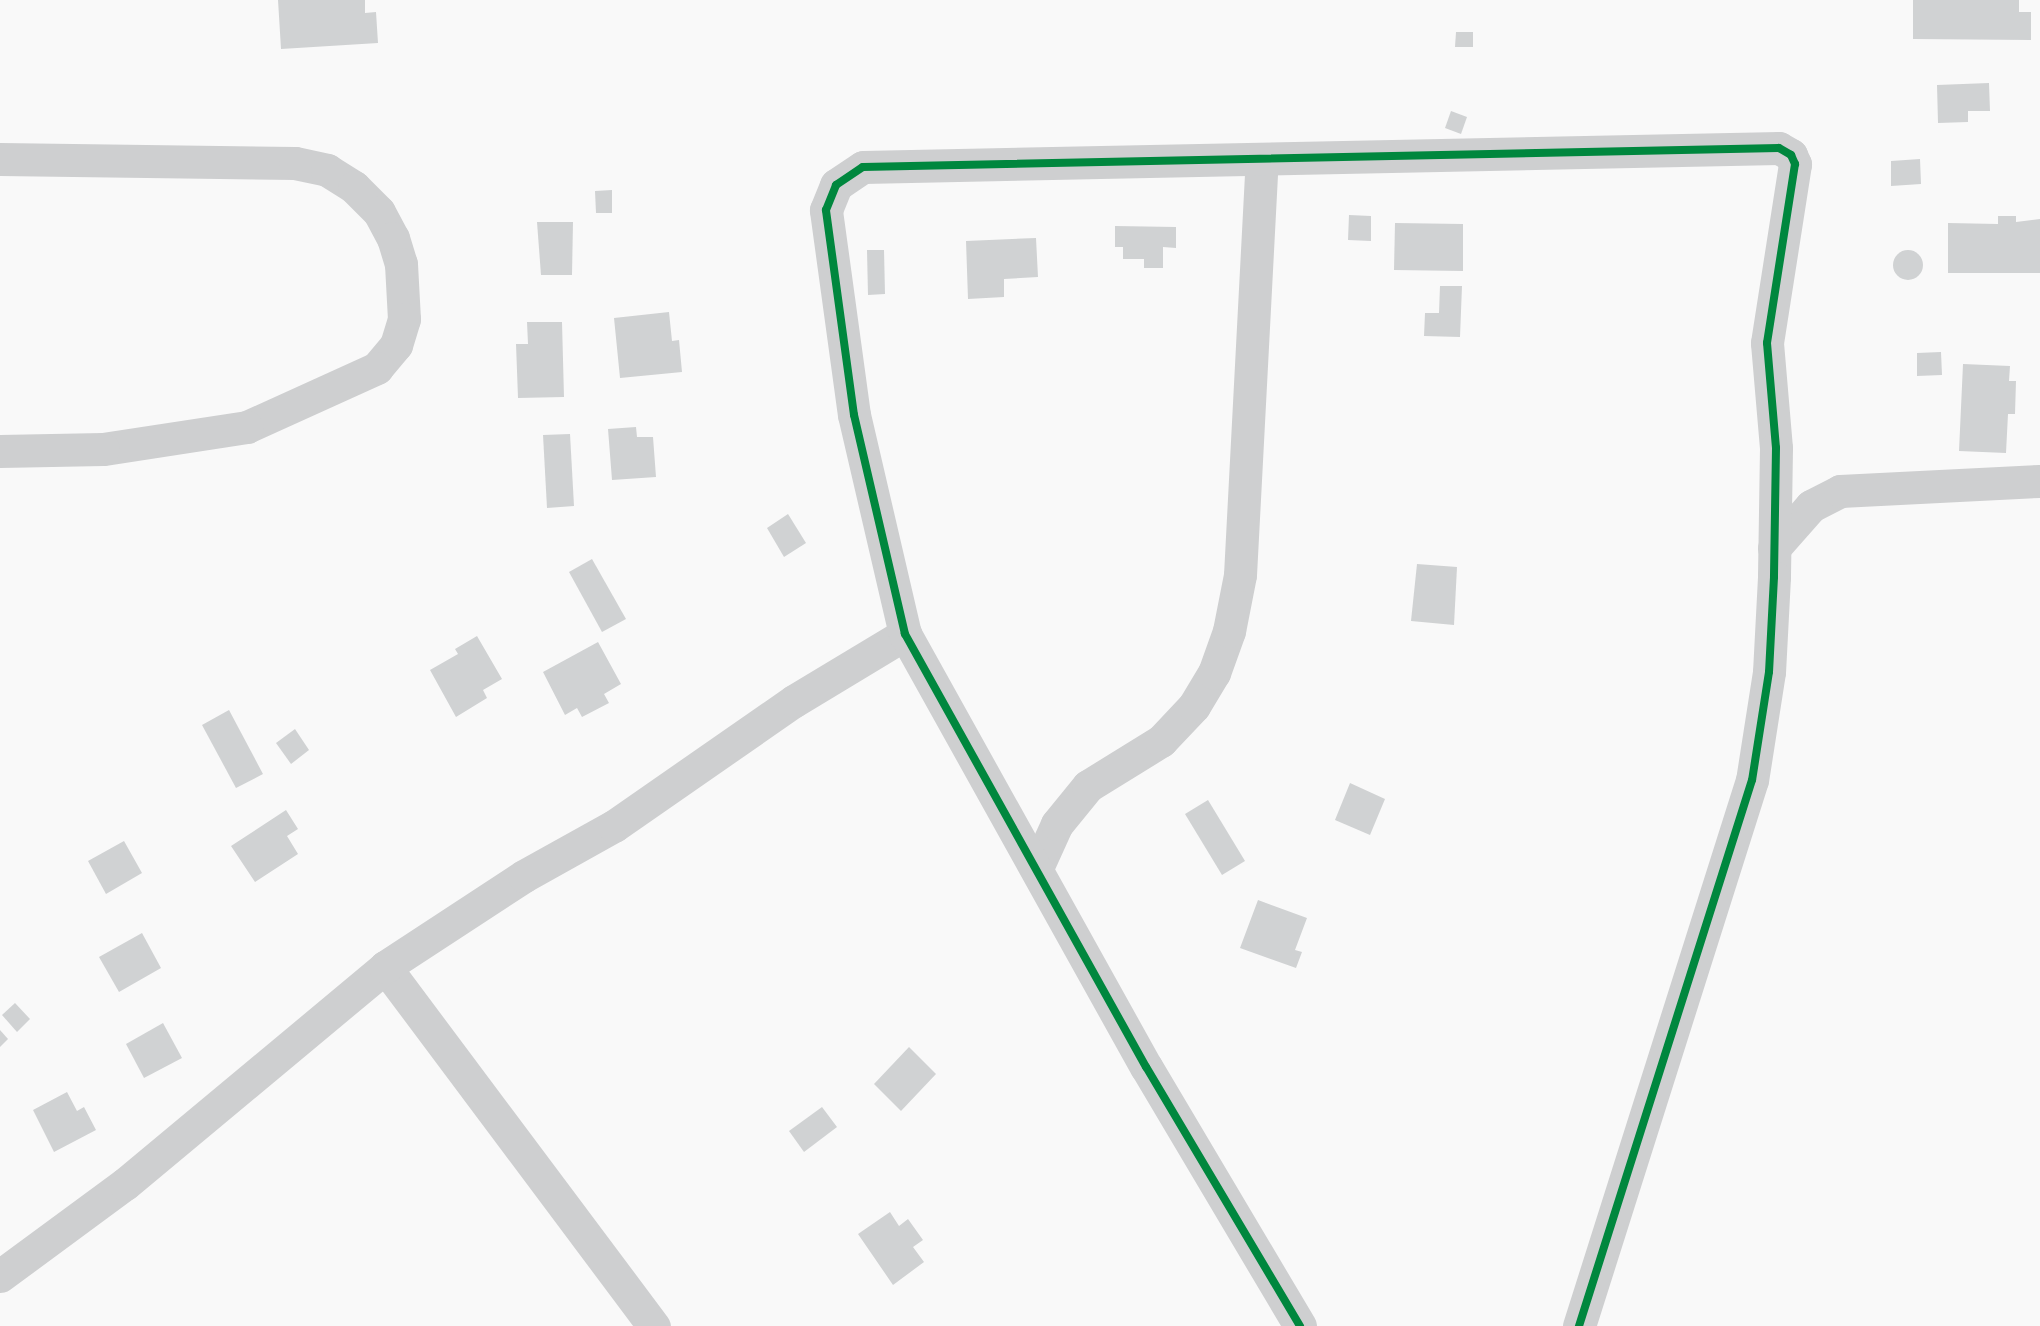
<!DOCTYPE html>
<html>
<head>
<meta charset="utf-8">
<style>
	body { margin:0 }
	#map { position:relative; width:2040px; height:1326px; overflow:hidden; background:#f9f9f9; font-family:"Roboto Condensed",sans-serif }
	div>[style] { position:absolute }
	.building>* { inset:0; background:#d0d2d3 }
	.round { border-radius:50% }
	.street>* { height:33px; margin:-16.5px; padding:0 16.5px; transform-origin:16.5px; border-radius:16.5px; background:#cecfd0 }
	.cycleway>* { height:8px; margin:-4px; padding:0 4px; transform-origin:4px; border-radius:4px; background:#00873e }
	span { translate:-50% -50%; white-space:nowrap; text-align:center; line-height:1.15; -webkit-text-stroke:6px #fff; paint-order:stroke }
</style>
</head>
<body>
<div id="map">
	<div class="building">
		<div style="clip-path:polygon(278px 0,365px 0,365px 13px,376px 12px,378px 43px,281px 49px)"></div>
		<div style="clip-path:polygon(1913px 0,2019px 0,2019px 12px,2031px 12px,2031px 40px,1913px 39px)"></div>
		<div style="clip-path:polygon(1456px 32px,1473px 32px,1473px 47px,1455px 47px)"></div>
		<div style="clip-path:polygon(1989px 83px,1990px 111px,1968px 111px,1968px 122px,1938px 123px,1937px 85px)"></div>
		<div style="clip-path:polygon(1451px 111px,1467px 117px,1461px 134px,1445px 128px)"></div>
		<div style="clip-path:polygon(1920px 159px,1921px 184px,1891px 186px,1891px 161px)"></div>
		<div style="clip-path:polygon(612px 190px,612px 213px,596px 213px,595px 191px)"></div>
		<div style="clip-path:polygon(1349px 215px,1371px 216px,1371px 241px,1348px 240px)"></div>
		<div style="clip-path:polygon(1998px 216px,2016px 216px,2016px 222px,2040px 219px,2040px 273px,1948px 273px,1948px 223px,1998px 224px)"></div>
		<div style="clip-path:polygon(537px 222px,573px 222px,572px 275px,541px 275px)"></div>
		<div style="clip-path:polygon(1395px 223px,1463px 224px,1463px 271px,1394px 270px)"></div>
		<div style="clip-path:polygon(1115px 226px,1176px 227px,1176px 248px,1163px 247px,1163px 268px,1144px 268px,1144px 259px,1123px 259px,1123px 247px,1115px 247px)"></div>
		<div style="clip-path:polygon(1036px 238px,1038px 277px,1004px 279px,1004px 297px,968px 299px,966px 241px)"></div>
		<div class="round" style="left:1893px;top:250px;width:30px;height:30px"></div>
		<div style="clip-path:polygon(867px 250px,884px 250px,885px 294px,868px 295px)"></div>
		<div style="clip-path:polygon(1440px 286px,1462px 286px,1460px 337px,1424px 336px,1425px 313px,1439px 313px)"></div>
		<div style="clip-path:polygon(669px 312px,672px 341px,679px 340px,682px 372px,620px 378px,614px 318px)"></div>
		<div style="clip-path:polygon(527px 322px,562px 322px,564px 397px,518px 398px,516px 344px,528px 344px)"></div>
		<div style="clip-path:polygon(1941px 352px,1942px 375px,1917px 376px,1917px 353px)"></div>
		<div style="clip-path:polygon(1963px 364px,2010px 366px,2009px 381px,2016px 381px,2015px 414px,2008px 414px,2006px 453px,1959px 451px)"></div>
		<div style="clip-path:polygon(636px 427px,637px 437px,653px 437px,656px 477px,612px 480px,608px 429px)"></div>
		<div style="clip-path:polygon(570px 434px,574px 506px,547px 508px,543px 435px)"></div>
		<div style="clip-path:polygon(788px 514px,806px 543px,784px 557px,767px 528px)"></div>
		<div style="clip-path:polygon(592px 559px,626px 619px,602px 632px,569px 572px)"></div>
		<div style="clip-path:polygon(1417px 564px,1457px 567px,1454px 625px,1411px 621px)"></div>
		<div style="clip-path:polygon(477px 636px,502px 679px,483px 690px,487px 698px,456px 717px,430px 670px,458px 654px,455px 649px)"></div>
		<div style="clip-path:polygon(598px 642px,621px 684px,604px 694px,609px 703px,582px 717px,577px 708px,565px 715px,543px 672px)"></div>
		<div style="clip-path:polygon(229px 710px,263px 774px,236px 788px,202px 725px)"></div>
		<div style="clip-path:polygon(295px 729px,309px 750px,291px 764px,276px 743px)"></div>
		<div style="clip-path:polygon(1350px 783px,1385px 799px,1370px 835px,1335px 820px)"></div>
		<div style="clip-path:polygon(1208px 800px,1245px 861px,1222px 875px,1185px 814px)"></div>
		<div style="clip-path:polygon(286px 810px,298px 829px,287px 836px,298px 854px,255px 882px,231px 846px)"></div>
		<div style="clip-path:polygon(124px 841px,142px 873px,106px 894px,88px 861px)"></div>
		<div style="clip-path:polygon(1258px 900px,1307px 918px,1295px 950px,1302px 952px,1296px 968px,1240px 948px)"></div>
		<div style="clip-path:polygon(142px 933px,161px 968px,119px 992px,99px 957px)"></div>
		<div style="clip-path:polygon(15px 1003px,30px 1019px,17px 1032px,2px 1015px)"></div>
		<div style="clip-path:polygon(163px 1023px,182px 1058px,144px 1078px,126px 1044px)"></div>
		<div style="clip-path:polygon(0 1030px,8px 1039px,0 1047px)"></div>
		<div style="clip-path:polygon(909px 1047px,936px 1074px,901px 1111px,874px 1084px)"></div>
		<div style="clip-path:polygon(67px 1092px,77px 1111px,84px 1107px,96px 1130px,54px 1152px,33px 1110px)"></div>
		<div style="clip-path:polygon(822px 1107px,837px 1127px,804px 1152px,789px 1131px)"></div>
		<div style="clip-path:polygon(890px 1212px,899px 1226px,908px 1219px,923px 1240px,913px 1247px,924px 1262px,893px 1285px,858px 1234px)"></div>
	</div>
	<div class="street">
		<div style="left:0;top:159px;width:295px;rotate:0.8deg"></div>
		<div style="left:295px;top:163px;width:33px;rotate:12deg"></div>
		<div style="left:327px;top:170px;width:32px;rotate:32deg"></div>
		<div style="left:354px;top:187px;width:35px;rotate:45deg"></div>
		<div style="left:379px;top:212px;width:30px;rotate:62deg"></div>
		<div style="left:393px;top:238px;width:27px;rotate:73deg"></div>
		<div style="left:401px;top:264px;width:55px;rotate:86.9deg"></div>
		<div style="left:404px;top:319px;width:27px;rotate:107deg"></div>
		<div style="left:396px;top:345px;width:30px;rotate:130deg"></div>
		<div style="left:377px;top:368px;width:143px;rotate:155.6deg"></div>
		<div style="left:247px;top:427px;width:146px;rotate:171.3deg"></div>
		<div style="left:103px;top:449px;width:103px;rotate:178.9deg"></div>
		<div style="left:1774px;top:548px;width:56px;rotate:-48.6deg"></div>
		<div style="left:1811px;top:506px;width:33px;rotate:-27deg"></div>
		<div style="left:1840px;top:491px;width:200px;rotate:-2.9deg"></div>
		<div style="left:1037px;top:868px;width:48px;rotate:-65.6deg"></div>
		<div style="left:1057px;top:824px;width:49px;rotate:-50.8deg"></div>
		<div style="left:1088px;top:786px;width:86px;rotate:-31.7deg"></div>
		<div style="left:1161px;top:741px;width:48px;rotate:-46.7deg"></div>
		<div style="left:1194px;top:706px;width:39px;rotate:-59deg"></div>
		<div style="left:1214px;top:673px;width:45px;rotate:-70.3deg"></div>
		<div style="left:1229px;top:631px;width:57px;rotate:-78.9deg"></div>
		<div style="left:1240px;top:575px;width:416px;rotate:-87deg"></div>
		<div style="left:385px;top:967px;width:449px;rotate:53.2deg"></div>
		<div style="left:0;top:1276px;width:155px;rotate:-36.4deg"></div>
		<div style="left:125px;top:1184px;width:339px;rotate:-39.8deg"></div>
		<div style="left:385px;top:967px;width:166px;rotate:-33.2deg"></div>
		<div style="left:524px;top:876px;width:103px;rotate:-29.1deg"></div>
		<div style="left:614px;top:826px;width:219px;rotate:-34.8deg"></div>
		<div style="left:794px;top:701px;width:130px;rotate:-31.1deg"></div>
		<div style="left:1300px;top:1326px;width:301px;rotate:-120.7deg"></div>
		<div style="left:1146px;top:1067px;width:496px;rotate:-119.1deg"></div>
		<div style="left:905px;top:634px;width:225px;rotate:-103.1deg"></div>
		<div style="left:854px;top:415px;width:207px;rotate:-97.8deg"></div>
		<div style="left:826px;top:210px;width:27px;rotate:-68deg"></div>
		<div style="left:836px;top:185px;width:32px;rotate:-34deg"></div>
		<div style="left:863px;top:167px;width:916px;rotate:-1.19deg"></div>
		<div style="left:1779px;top:148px;width:14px;rotate:30deg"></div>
		<div style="left:1791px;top:155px;width:10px;rotate:66deg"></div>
		<div style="left:1795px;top:164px;width:181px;rotate:98.9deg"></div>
		<div style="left:1767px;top:343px;width:105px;rotate:85.1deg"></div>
		<div style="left:1776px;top:448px;width:129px;rotate:90.9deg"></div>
		<div style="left:1774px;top:577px;width:95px;rotate:93deg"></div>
		<div style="left:1769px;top:672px;width:109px;rotate:98.9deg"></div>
		<div style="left:1752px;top:780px;width:573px;rotate:107.58deg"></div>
	</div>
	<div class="cycleway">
		<div style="left:1300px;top:1326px;width:301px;rotate:-120.7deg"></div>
		<div style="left:1146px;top:1067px;width:496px;rotate:-119.1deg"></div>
		<div style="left:905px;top:634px;width:225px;rotate:-103.1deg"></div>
		<div style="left:854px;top:415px;width:207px;rotate:-97.8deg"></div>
		<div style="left:826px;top:210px;width:27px;rotate:-68deg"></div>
		<div style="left:836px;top:185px;width:32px;rotate:-34deg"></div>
		<div style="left:863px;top:167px;width:916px;rotate:-1.19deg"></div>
		<div style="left:1779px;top:148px;width:14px;rotate:30deg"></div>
		<div style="left:1791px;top:155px;width:10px;rotate:66deg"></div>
		<div style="left:1795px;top:164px;width:181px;rotate:98.9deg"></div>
		<div style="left:1767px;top:343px;width:105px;rotate:85.1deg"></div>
		<div style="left:1776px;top:448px;width:129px;rotate:90.9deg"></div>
		<div style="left:1774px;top:577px;width:95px;rotate:93deg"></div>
		<div style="left:1769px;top:672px;width:109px;rotate:98.9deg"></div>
		<div style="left:1752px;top:780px;width:573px;rotate:107.58deg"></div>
	</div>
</div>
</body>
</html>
